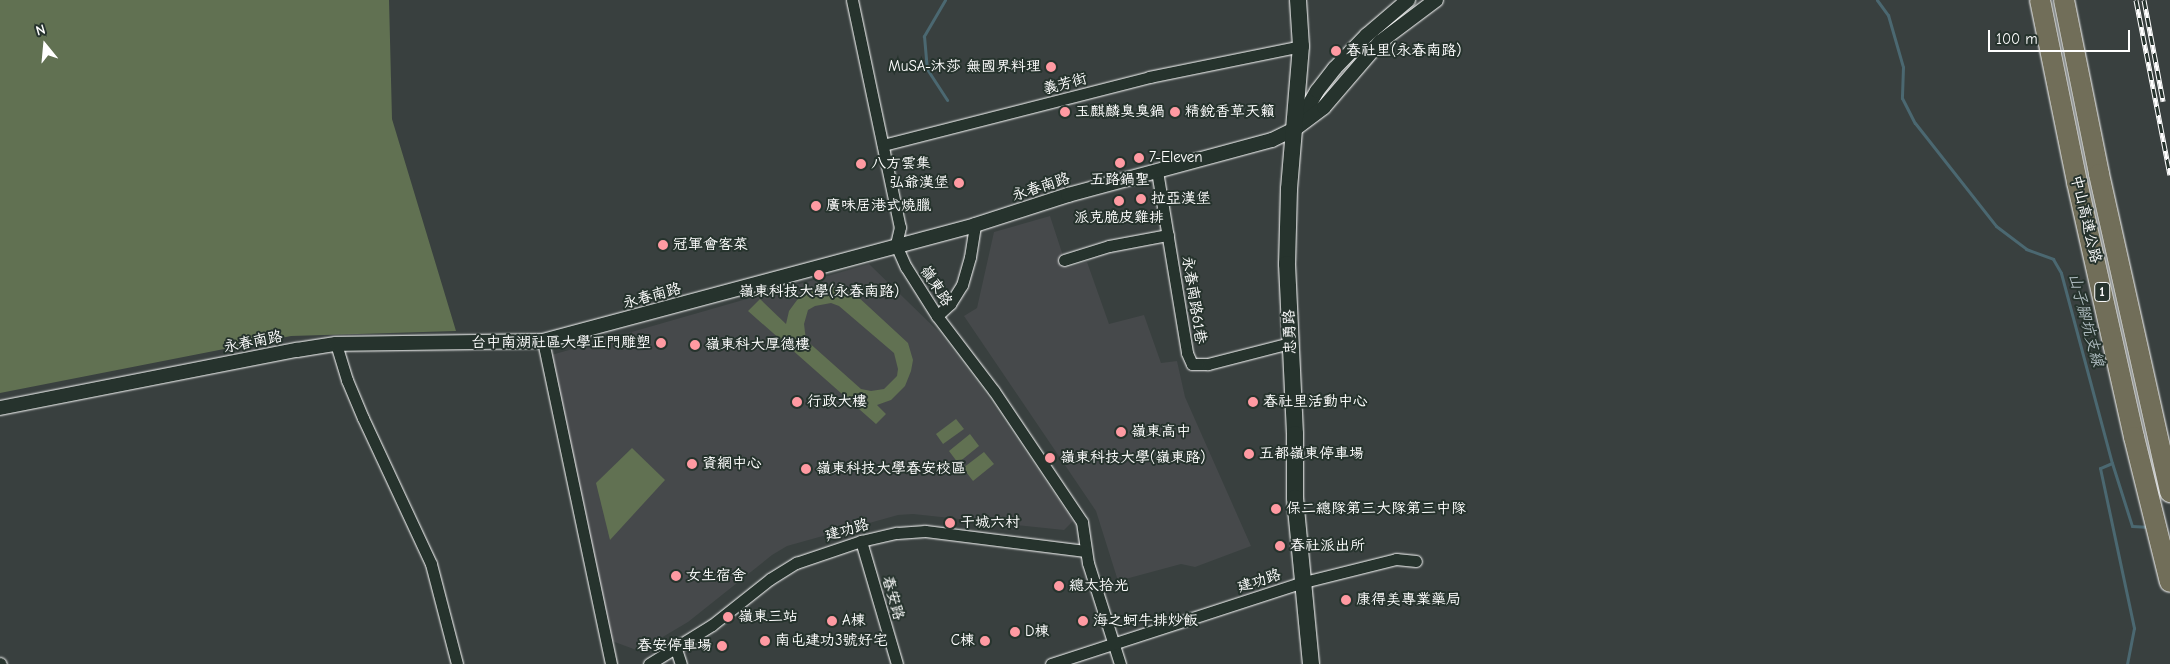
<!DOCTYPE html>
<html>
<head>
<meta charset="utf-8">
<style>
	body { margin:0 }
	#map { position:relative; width:2170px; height:664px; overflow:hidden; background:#39403f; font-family:"Comic Neue","LXGW WenKai TC",sans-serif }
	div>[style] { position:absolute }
	.built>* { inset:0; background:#46494b }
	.green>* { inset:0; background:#617152 }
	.stream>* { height:3px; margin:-1.5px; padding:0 1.5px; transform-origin:1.5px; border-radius:1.5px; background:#4b6871 }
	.roads { filter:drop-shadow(0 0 1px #fff) drop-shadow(0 0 1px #fff) }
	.minor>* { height:11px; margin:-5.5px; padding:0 5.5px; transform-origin:5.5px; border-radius:5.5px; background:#26332d }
	.tertiary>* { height:14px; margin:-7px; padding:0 7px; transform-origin:7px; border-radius:7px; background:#26332d }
	.secondary>* { height:16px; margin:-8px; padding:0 8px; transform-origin:8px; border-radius:8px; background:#26332d }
	.motorway>* { height:20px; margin:-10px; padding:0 10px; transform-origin:10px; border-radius:10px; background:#716e59 }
	.rail>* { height:5px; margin-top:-2.5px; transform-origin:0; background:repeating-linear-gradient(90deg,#26332d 0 9px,#fff 0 18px); box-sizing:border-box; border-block:1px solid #fff }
	.dots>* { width:14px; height:14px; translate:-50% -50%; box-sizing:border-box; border:2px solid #26332d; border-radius:50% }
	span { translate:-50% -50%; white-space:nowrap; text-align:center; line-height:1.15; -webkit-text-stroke:4px #26332d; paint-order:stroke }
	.shield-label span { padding:1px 4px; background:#26332d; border:1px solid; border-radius:4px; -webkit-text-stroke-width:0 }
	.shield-label { font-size:14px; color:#fff; font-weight:700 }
	.poi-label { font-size:15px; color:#fff }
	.left { translate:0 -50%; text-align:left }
	.right { translate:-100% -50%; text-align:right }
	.street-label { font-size:15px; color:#fff }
	.water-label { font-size:16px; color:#aebbbf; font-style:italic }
	.north { position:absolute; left:20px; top:20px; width:50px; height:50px; -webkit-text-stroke:4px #26332d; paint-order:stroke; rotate:343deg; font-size:14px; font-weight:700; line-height:20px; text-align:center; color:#fff }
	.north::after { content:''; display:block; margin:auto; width:18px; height:22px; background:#fff; clip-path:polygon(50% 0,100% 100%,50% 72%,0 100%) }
	.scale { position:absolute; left:1988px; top:30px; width:142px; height:22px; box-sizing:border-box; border:2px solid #fff; border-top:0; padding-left:6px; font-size:15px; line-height:18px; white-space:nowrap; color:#fff; -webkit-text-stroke:4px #26332d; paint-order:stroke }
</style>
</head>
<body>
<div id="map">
	<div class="built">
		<div style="clip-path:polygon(1050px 216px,1067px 268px,1087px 262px,1109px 324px,1144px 315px,1161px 363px,1177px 361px,1185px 397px,1251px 546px,1195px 567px,1181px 564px,1118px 581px,1096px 511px,964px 316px,977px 308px,994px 232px)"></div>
		<div style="clip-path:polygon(869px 264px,939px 332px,981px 387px,1073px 521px,1064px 530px,913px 514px,898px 515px,787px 546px,772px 555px,688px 622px,639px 651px,612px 641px,548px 356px)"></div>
	</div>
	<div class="green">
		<div style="clip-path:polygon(0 0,389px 0,392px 119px,456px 331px,291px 336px,0 393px)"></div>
		<div style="clip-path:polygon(evenodd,833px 287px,856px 295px,908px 343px,913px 360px,911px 371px,905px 386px,891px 400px,877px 405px,886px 414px,876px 424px,748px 311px,760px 299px,786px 324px,789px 311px,800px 296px,818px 289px,833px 287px,831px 303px,839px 306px,894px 353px,898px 369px,897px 376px,884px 389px,871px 391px,861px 389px,806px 340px,804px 324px,808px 310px,815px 306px,831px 303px)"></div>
		<div style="clip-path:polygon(956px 419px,964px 429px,943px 444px,936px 434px)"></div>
		<div style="clip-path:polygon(970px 434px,979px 446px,958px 463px,949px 451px)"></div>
		<div style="clip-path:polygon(632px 448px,665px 480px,610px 540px,596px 483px)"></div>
		<div style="clip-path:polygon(984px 452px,994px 464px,973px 481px,963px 468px)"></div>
	</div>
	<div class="stream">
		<div style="left:945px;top:0;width:42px;rotate:120.3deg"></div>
		<div style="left:924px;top:36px;width:33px;rotate:85deg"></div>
		<div style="left:927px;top:69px;width:37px;rotate:57deg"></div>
		<div style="left:1877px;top:0;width:19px;rotate:54deg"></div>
		<div style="left:1888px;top:15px;width:54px;rotate:73.9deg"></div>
		<div style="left:1903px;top:67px;width:31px;rotate:92deg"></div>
		<div style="left:1902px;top:98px;width:28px;rotate:63deg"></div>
		<div style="left:1915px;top:123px;width:131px;rotate:51.8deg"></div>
		<div style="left:1996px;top:226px;width:38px;rotate:37deg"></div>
		<div style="left:2026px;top:249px;width:29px;rotate:20deg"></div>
		<div style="left:2053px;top:259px;width:16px;rotate:60deg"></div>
		<div style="left:2061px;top:273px;width:197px;rotate:75deg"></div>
		<div style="left:2112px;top:463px;width:66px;rotate:72.4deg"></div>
		<div style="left:2132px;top:526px;width:18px;rotate:3deg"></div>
		<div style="left:2112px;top:463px;width:13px;rotate:157deg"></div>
		<div style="left:2100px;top:468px;width:164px;rotate:78deg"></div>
		<div style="left:2134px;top:628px;width:37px;rotate:101deg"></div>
	</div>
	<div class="roads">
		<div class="minor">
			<div style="left:852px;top:0;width:232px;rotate:78.1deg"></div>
			<div style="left:900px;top:227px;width:18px;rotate:103deg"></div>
			<div style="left:896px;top:245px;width:24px;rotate:66deg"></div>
			<div style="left:906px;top:267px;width:58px;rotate:57.7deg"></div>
			<div style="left:937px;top:316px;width:94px;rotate:52.8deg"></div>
			<div style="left:994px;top:391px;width:158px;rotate:56.1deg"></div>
			<div style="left:1082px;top:522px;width:41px;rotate:81.7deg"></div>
			<div style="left:1088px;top:563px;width:106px;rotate:72.4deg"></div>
			<div style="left:883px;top:145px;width:275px;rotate:-14.3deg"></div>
			<div style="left:1149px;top:77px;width:155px;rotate:-11.5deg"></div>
			<div style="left:1157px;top:171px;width:184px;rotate:80.6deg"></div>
			<div style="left:1187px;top:353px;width:12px;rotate:66deg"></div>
			<div style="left:1192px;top:364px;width:16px"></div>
			<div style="left:1208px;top:364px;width:85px;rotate:-14.4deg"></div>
			<div style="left:1064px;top:260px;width:47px;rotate:-17.3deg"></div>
			<div style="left:1109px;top:246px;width:60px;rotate:-10.6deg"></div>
			<div style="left:937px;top:316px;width:18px;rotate:-43deg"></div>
			<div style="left:950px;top:304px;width:22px;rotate:-58deg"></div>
			<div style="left:962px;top:285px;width:29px;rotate:-74deg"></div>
			<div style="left:970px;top:257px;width:32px;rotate:-81deg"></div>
			<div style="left:543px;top:341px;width:330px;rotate:78.1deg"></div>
			<div style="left:336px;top:344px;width:38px;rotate:73deg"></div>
			<div style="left:347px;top:380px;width:41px;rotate:67.2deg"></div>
			<div style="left:363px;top:418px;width:161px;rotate:65deg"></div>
			<div style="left:431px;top:564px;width:103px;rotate:75.4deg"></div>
			<div style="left:861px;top:541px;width:128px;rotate:73.7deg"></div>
			<div style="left:675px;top:646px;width:19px;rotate:72deg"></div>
			<div style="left:0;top:663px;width:1px;rotate:45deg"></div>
			<div style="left:649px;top:664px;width:74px;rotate:-31.8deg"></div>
			<div style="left:712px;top:625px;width:74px;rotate:-38.4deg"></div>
			<div style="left:770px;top:579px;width:31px;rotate:-32deg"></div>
			<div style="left:796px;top:563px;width:69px;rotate:-18.7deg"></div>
			<div style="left:861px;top:541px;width:37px;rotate:-13deg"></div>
			<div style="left:897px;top:533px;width:28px;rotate:-4deg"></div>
			<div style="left:925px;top:531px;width:162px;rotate:7.1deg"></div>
			<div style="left:1051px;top:664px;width:266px;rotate:-18deg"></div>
			<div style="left:1304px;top:582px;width:95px;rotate:-14deg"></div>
			<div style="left:1396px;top:559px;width:20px;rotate:6deg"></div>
		</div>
		<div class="tertiary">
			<div style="left:1298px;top:124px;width:38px;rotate:-60deg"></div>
			<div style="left:1317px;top:91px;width:29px;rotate:-52deg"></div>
			<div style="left:1335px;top:68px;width:46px;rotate:-45.9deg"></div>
			<div style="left:1367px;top:35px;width:54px;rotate:-40.5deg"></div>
			<div style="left:0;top:408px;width:303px;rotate:-11.1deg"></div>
			<div style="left:297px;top:350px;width:39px;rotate:-9deg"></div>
			<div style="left:336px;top:344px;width:207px;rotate:-0.8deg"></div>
			<div style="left:543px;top:341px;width:447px;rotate:-15deg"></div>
			<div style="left:975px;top:225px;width:98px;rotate:-17.9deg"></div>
			<div style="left:1068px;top:195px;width:211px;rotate:-15.1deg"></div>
			<div style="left:1272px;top:140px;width:25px;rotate:-26deg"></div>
			<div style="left:1295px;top:129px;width:36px;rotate:-37deg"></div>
			<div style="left:1324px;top:107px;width:86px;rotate:-49.3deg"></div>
			<div style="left:1380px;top:42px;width:70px;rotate:-36.9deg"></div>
		</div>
		<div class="secondary">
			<div style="left:1298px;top:0;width:46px;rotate:86.3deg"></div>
			<div style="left:1301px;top:46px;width:144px;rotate:94.8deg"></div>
			<div style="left:1289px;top:189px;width:75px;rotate:91.5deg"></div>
			<div style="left:1287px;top:264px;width:170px;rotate:87.3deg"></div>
			<div style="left:1295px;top:434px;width:64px;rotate:90deg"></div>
			<div style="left:1295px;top:498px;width:167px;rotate:84.5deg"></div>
		</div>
		<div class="motorway">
			<div style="left:2040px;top:0;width:186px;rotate:78.5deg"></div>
			<div style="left:2077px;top:182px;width:261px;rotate:77.4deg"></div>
			<div style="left:2134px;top:437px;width:149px;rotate:76.1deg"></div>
			<div style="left:2064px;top:0;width:177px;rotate:78.6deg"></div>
			<div style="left:2099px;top:174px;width:326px;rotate:77.4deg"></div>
		</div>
	</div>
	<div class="rail">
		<div style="left:2136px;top:0;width:178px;rotate:79deg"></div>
		<div style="left:2144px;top:0;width:103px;rotate:79.3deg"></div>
	</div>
	<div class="dots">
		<div style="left:1336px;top:51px;background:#ff9aa2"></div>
		<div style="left:1051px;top:67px;background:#ff9aa2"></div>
		<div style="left:1065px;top:112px;background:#ff9aa2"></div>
		<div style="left:1175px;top:112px;background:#ff9aa2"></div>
		<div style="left:1139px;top:158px;background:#ff9aa2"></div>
		<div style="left:1120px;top:163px;background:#ff9aa2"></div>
		<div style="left:861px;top:164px;background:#ff9aa2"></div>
		<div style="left:959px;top:183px;background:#ff9aa2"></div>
		<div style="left:1141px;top:199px;background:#ff9aa2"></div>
		<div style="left:1119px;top:201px;background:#ff9aa2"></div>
		<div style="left:816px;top:206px;background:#ff9aa2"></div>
		<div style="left:663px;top:245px;background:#ff9aa2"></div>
		<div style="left:819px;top:275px;background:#ff9aa2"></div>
		<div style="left:661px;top:343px;background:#ff9aa2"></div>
		<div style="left:695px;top:345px;background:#ff9aa2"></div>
		<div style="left:797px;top:402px;background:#ff9aa2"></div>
		<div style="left:1253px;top:402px;background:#ff9aa2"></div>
		<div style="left:1121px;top:432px;background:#ff9aa2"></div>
		<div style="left:1249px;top:454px;background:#ff9aa2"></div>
		<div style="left:1050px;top:458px;background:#ff9aa2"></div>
		<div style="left:692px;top:464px;background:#ff9aa2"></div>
		<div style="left:806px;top:469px;background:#ff9aa2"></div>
		<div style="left:1276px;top:509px;background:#ff9aa2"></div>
		<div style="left:950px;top:523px;background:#ff9aa2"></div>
		<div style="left:1280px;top:546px;background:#ff9aa2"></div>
		<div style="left:676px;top:576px;background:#ff9aa2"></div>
		<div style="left:1059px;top:586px;background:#ff9aa2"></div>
		<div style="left:1346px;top:600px;background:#ff9aa2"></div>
		<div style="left:728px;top:617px;background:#ff9aa2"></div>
		<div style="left:832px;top:621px;background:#ff9aa2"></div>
		<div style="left:1083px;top:621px;background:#ff9aa2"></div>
		<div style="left:1015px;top:632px;background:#ff9aa2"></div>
		<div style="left:765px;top:641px;background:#ff9aa2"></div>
		<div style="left:985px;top:641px;background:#ff9aa2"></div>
		<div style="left:722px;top:646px;background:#ff9aa2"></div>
	</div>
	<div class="shield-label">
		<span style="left:2102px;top:292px">1</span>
	</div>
	<div class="poi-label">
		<span class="left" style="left:1346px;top:51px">春社里(永春南路)</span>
		<span class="right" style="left:1041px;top:67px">MuSA-沐莎 無國界料理</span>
		<span class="left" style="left:1075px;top:112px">玉麒麟臭臭鍋</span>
		<span class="left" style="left:1185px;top:112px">精銳香草天籟</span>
		<span class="left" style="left:1149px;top:158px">7-Eleven</span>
		<span class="left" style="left:871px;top:164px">八方雲集</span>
		<span style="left:1120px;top:180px">五路鍋聖</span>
		<span class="right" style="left:949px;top:183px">弘爺漢堡</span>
		<span class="left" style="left:1151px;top:199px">拉亞漢堡</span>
		<span class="left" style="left:826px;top:206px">廣味居港式燒臘</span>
		<span style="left:1119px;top:218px">派克脆皮雞排</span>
		<span class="left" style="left:673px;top:245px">冠軍會客菜</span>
		<span style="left:819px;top:292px">嶺東科技大學(永春南路)</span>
		<span class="right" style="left:651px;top:343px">台中南湖社區大學正門雕塑</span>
		<span class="left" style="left:705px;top:345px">嶺東科大厚德樓</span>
		<span class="left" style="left:807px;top:402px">行政大樓</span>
		<span class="left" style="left:1263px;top:402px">春社里活動中心</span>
		<span class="left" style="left:1131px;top:432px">嶺東高中</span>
		<span class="left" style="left:1259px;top:454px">五都嶺東停車場</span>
		<span class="left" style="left:1060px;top:458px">嶺東科技大學(嶺東路)</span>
		<span class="left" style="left:702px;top:464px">資網中心</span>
		<span class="left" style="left:816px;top:469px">嶺東科技大學春安校區</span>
		<span class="left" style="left:1286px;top:509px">保二總隊第三大隊第三中隊</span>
		<span class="left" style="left:960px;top:523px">干城六村</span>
		<span class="left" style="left:1290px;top:546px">春社派出所</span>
		<span class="left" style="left:686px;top:576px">女生宿舍</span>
		<span class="left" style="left:1069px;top:586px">總太拾光</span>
		<span class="left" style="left:1356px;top:600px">康得美專業藥局</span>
		<span class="left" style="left:738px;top:617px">嶺東三站</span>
		<span class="left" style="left:842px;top:621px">A棟</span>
		<span class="left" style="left:1093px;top:621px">海之蚵牛排炒飯</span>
		<span class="left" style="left:1025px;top:632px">D棟</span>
		<span class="left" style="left:775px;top:641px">南屯建功3號好宅</span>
		<span class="right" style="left:975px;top:641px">C棟</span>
		<span class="right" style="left:712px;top:646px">春安停車場</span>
	</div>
	<div class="street-label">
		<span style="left:1065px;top:84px;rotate:-15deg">義芳街</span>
		<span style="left:1041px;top:187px;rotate:-18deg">永春南路</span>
		<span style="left:2086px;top:219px;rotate:77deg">中山高速公路</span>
		<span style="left:936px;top:286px;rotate:57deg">嶺東路</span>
		<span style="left:652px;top:296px;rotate:-15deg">永春南路</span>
		<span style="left:1194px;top:300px;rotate:81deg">永春南路61巷</span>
		<span style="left:1290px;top:332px;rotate:-92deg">忠勇路</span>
		<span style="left:253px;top:342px;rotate:-11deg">永春南路</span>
		<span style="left:847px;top:530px;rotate:-16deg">建功路</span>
		<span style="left:1259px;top:581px;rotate:-18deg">建功路</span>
		<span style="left:893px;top:598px;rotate:74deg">春安路</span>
	</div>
	<div class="water-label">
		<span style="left:2086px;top:320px;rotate:75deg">山子腳坑支線</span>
	</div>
	<div class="north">N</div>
	<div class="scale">100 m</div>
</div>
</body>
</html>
